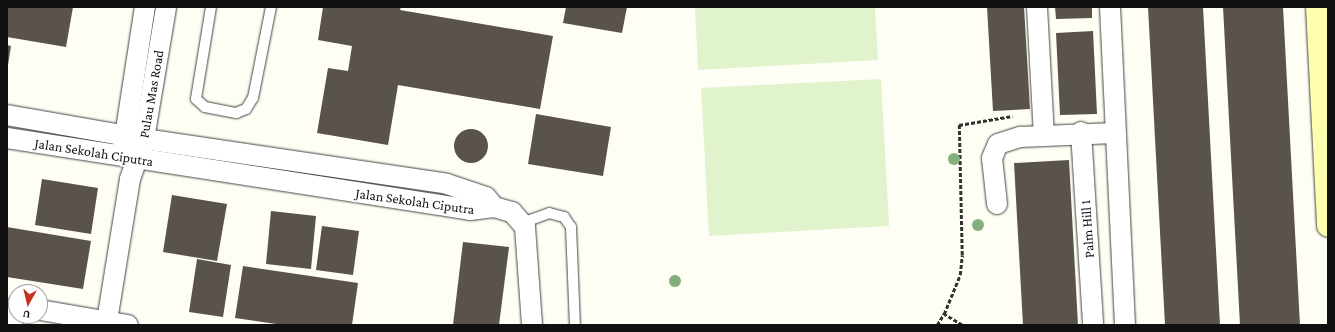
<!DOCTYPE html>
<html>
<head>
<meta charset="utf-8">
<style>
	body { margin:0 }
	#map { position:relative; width:1335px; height:332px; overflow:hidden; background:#fffef4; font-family:"Crimson Pro",serif }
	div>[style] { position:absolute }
	.pitch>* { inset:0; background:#e0f3cd }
	.building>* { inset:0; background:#5a534c }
	.round { border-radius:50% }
	.path>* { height:2.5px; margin-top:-1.25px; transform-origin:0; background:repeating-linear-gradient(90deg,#323232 0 4px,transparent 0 6px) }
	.roads { filter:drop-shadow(0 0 1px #434343) drop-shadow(0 0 1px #434343) }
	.service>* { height:10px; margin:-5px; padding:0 5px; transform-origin:5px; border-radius:5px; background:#fff }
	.minor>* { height:20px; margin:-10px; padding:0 10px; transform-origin:10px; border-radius:10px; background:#fff }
	.secondary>* { height:22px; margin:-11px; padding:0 11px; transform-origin:11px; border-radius:11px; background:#fdffaf }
	.trees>* { width:12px; height:12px; margin:-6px; border-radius:50%; background:#85ae7d }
	span { translate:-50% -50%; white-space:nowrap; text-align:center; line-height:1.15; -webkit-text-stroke:4px #fff; paint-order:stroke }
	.street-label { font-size:14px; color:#101010 }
	.frame { position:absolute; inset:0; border:8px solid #101010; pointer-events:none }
	.north { position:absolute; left:8px; top:284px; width:40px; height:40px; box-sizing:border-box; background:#fff; border:1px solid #9f9f9f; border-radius:50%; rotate:188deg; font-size:11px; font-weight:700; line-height:16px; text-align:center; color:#101010 }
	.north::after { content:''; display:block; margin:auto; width:14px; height:18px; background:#c93020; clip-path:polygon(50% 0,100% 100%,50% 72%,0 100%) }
</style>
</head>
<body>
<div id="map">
	<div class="pitch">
		<div style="clip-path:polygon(695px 7px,875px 7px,878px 60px,698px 70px)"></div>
		<div style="clip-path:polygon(881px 79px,889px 226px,709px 236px,701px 88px)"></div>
	</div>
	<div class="building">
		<div style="clip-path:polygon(7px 7px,73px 7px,66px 47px,7px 37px)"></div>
		<div style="clip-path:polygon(323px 7px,401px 7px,400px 10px,553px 36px,540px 109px,398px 85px,388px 145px,317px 133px,328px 68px,348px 71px,352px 46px,318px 40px)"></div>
		<div style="clip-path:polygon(566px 7px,627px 7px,622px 33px,563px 23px)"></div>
		<div style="clip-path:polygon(987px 7px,1024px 7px,1030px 109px,993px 111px)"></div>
		<div style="clip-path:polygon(1055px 7px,1092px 7px,1092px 18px,1056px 19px)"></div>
		<div style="clip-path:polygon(1148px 7px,1203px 7px,1220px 325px,1165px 325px)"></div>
		<div style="clip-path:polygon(1223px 7px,1283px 7px,1300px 325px,1240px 325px)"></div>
		<div style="clip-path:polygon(1093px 31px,1097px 114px,1060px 115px,1056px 33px)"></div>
		<div style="clip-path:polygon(7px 45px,11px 46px,8px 65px,7px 65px)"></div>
		<div style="clip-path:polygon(536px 114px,611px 127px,603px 176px,528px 164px)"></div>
		<div class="round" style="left:454px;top:129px;width:34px;height:34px"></div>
		<div style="clip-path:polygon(1069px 160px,1078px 325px,1023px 325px,1014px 163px)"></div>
		<div style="clip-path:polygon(42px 179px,98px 188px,91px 234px,35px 225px)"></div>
		<div style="clip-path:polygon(172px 195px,227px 204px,217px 261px,163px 252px)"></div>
		<div style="clip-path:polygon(271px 211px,316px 216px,311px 269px,266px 264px)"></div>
		<div style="clip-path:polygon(322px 226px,359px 231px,353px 275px,316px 270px)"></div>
		<div style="clip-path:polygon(7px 227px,91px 241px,83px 289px,7px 277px)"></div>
		<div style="clip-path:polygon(463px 242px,509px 247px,499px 325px,453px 325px)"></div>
		<div style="clip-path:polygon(197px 259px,231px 265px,223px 317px,189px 312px)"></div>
		<div style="clip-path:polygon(243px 266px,358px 283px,352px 325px,283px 325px,235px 318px)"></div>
	</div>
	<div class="path">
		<div style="left:937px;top:325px;width:13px;rotate:-58deg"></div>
		<div style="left:962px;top:325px;width:21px;rotate:-149deg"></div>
		<div style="left:944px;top:314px;width:42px;rotate:-67.7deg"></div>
		<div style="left:960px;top:275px;width:20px;rotate:-84deg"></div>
		<div style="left:962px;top:255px;width:130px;rotate:-91.3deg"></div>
		<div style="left:959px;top:125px;width:54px;rotate:-9.6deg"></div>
	</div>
	<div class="roads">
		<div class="service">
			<div style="left:211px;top:7px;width:93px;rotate:99.3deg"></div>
			<div style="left:196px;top:99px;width:12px;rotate:42deg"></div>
			<div style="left:205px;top:107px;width:32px;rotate:11deg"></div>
			<div style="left:236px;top:113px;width:11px;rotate:-22deg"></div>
			<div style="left:246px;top:109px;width:13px;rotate:-58deg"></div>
			<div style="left:253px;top:98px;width:93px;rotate:-78.8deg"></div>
			<div style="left:522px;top:223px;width:29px;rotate:-20deg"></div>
			<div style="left:549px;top:213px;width:16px;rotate:15deg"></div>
			<div style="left:564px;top:217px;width:12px;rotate:55deg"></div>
			<div style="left:571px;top:227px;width:98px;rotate:87.7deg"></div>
		</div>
		<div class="minor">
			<div style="left:1037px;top:7px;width:129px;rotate:86.9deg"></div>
			<div style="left:1110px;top:7px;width:318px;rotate:87.3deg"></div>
			<div style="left:7px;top:115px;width:139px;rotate:9.9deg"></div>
			<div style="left:144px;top:139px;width:306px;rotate:8.4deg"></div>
			<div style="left:447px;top:184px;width:41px;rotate:18.4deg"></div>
			<div style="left:486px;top:197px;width:13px;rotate:51deg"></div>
			<div style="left:1081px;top:132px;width:193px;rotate:86.4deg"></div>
			<div style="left:7px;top:138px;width:469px;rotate:8.8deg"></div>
			<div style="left:470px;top:210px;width:24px;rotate:-7deg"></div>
			<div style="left:123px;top:149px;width:144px;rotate:-81.2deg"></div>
			<div style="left:997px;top:204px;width:46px;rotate:-96.2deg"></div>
			<div style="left:992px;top:158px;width:15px;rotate:-67deg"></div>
			<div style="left:998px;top:144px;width:23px;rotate:-18deg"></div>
			<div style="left:1020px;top:137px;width:95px;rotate:-2.4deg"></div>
			<div style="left:494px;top:207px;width:19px;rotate:16deg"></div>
			<div style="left:512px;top:212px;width:20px;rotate:49deg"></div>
			<div style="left:525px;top:227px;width:98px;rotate:85.9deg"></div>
			<div style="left:40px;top:310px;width:89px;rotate:9.7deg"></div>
			<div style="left:107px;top:321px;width:144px;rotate:-80.8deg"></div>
			<div style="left:130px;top:179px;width:42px;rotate:-70.7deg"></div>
			<div style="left:144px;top:139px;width:134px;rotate:-80.5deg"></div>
			<div style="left:12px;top:325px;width:19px;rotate:-78deg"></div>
		</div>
		<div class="secondary">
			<div style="left:1317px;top:7px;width:219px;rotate:87.1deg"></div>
		</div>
	</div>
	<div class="trees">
		<div style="left:954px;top:159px"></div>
		<div style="left:978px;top:225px"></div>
		<div style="left:675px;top:281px"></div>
	</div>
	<div class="street-label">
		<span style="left:151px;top:94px;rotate:-80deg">Pulau Mas Road</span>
		<span style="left:94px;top:152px;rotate:9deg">Jalan Sekolah Ciputra</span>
		<span style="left:415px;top:201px;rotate:8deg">Jalan Sekolah Ciputra</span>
		<span style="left:1087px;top:229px;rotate:-94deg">Palm Hill 1</span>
	</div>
	<div class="frame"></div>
	<div class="north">U</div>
</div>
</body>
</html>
